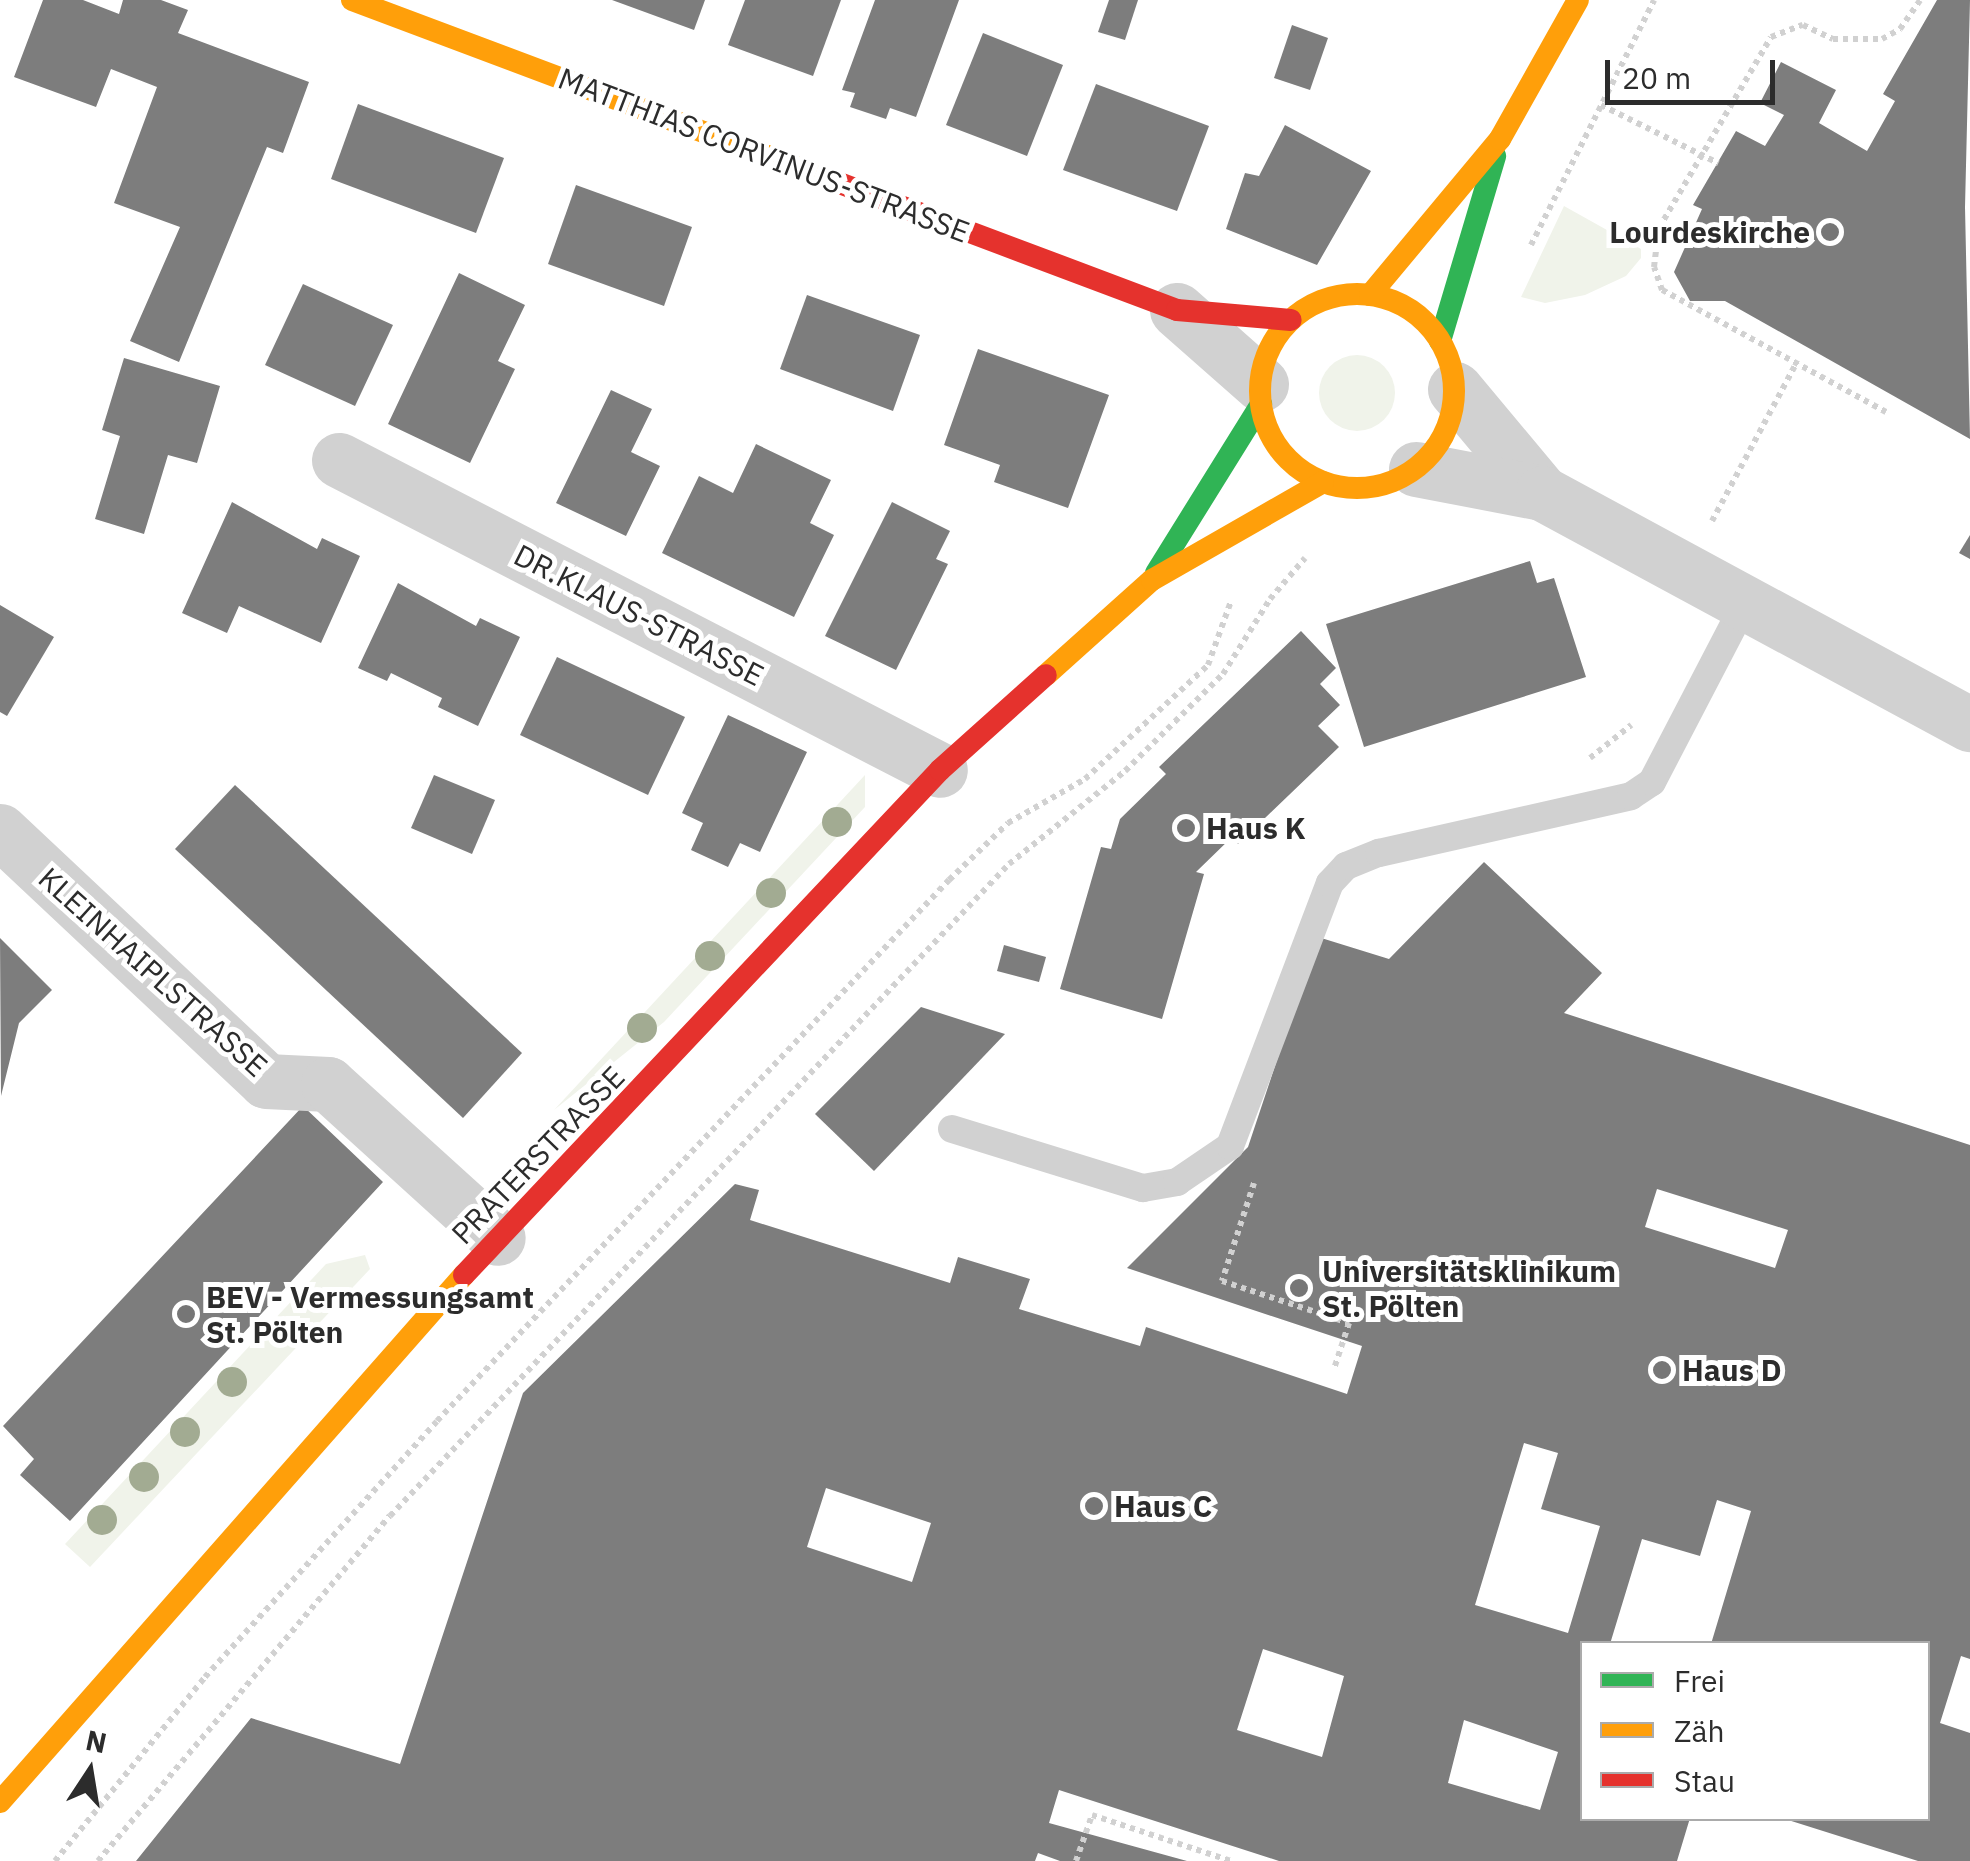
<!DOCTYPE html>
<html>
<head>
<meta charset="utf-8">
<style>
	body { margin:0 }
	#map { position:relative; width:1970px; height:1861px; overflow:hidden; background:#fff; font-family:"IBM Plex Sans",sans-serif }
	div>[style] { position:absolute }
	.green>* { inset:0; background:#f0f3ea }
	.round { border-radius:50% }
	.building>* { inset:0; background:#7d7d7d }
	.path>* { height:6px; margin-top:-3px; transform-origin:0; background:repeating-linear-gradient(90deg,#d1d1d1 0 5px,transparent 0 10px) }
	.lane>* { height:28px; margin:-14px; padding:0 14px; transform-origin:14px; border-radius:14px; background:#d1d1d1 }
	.street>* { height:55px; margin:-27.5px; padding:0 27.5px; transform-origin:27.5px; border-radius:27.5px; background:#d1d1d1 }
	.fast>* { height:22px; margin:-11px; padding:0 11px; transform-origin:11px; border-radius:11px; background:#30b455 }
	.slow>* { height:22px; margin:-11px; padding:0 11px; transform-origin:11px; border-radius:11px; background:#ff9f0a }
	.slow>.ring { margin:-11px; padding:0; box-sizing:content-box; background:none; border:22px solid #ff9f0a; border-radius:50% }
	.jam>* { height:22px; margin:-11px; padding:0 11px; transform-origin:11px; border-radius:11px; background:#e5322d }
	.trees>* { width:30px; height:30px; margin:-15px; border-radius:50%; background:#a2ab92 }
	.dots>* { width:28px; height:28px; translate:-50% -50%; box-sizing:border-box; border:5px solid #fff; border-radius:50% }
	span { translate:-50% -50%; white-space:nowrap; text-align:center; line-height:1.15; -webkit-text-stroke:10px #fff; paint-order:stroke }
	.street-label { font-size:30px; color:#2c2c2c }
	.poi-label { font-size:30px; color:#2c2c2c; font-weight:700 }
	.right { translate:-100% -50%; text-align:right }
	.left { translate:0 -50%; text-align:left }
	.legend { position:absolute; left:1580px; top:1641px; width:350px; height:180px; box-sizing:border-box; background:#fff; border:2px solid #ababab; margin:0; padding:12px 18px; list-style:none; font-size:30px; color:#2c2c2c }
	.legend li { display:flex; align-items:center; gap:20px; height:50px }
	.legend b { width:50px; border:2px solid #ababab }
	.north { position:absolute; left:40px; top:1721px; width:100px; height:100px; -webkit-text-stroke:8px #fff; paint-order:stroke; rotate:12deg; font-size:28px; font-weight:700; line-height:40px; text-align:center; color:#2c2c2c }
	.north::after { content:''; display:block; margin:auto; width:35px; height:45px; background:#2c2c2c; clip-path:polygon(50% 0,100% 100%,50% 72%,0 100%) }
	.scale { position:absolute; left:1605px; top:60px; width:170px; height:45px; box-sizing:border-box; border:5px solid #2c2c2c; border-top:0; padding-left:12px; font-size:30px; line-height:35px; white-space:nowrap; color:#2c2c2c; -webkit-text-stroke:8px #fff; paint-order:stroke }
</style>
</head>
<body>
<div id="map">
	<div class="green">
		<div style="clip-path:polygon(1564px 206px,1641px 249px,1641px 258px,1626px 276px,1585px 295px,1545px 303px,1521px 297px)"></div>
		<div class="round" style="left:1319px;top:355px;width:76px;height:76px"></div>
		<div style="clip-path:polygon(865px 775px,865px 807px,664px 1022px,554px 1110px)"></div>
		<div style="clip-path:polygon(365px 1255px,370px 1269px,90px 1567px,65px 1544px,326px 1264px)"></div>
	</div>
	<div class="building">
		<div style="clip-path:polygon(43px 0,83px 0,119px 14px,123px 0,161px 0,188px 10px,178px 33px,309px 82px,283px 153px,267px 147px,179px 362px,130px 341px,180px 227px,114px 203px,157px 87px,111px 69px,96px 107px,14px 77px)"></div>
		<div style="clip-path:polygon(612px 0,705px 0,694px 30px)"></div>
		<div style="clip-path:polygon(745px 0,841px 0,813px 76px,728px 45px)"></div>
		<div style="clip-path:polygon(875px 0,959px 0,916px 117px,890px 108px,886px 119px,850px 107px,855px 93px,842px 90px)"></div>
		<div style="clip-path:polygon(1109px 0,1138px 0,1125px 40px,1098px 32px)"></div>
		<div style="clip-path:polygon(1937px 0,1970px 0,1965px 207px,1970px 439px,1725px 301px,1690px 301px,1674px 272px,1702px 209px,1693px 205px,1736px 131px,1765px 146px,1784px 115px,1760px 103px,1781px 62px,1836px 90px,1819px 123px,1867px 151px,1895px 101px,1883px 94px)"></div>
		<div style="clip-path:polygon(1292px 25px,1328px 38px,1310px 90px,1274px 78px)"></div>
		<div style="clip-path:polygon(983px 33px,1063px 65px,1027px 156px,946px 125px)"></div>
		<div style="clip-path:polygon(1096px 84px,1209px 126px,1177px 211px,1063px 170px)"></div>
		<div style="clip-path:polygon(358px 104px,504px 158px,476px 233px,331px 179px)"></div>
		<div style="clip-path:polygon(1285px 125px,1371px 171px,1317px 265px,1226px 229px,1245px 173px,1259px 176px)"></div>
		<div style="clip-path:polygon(576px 185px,692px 227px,664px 306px,548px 264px)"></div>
		<div style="clip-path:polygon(459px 273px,525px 305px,498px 361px,515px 369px,470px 463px,388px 424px)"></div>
		<div style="clip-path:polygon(303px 284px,393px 325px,355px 406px,265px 365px)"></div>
		<div style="clip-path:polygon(807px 295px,920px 335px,893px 411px,780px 369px)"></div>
		<div style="clip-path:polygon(978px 349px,1109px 395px,1068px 508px,994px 482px,1000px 465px,944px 445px)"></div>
		<div style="clip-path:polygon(124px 358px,220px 386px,197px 463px,168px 455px,144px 534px,95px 519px,120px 436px,102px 430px)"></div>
		<div style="clip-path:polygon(611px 390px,652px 409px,631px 452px,660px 466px,626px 536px,556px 503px)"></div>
		<div style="clip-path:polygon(756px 444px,831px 480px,810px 523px,834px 535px,794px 617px,662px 553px,699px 476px,733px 493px)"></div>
		<div style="clip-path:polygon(232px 502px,317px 549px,322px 538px,360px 556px,321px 643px,239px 606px,227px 633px,182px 613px)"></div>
		<div style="clip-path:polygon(892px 502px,950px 531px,936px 559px,948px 564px,896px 670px,825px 636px)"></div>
		<div style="clip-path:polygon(1970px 535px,1970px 559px,1959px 553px)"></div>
		<div style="clip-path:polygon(1530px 561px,1537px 583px,1554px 578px,1586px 677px,1364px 747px,1326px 624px)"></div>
		<div style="clip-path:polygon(398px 583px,476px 626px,480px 618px,520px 637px,478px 726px,438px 707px,442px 698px,391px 673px,387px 681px,358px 668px)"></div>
		<div style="clip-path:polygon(0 605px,54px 637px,7px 716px,0 712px)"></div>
		<div style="clip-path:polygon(1301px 631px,1336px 668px,1320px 684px,1340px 705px,1318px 726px,1339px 747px,1238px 844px,1232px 837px,1196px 872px,1204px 874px,1162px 1019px,1060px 989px,1101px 847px,1111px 849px,1120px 819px,1166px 774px,1159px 767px)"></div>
		<div style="clip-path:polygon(557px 657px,685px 717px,648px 795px,520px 735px)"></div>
		<div style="clip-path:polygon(728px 715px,807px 752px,760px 852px,740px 843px,728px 867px,691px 850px,703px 823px,682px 813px)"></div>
		<div style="clip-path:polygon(434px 775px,495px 800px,472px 854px,411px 828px)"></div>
		<div style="clip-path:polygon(235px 785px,522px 1053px,463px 1118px,175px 849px)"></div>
		<div style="clip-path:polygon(evenodd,1484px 862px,1602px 973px,1564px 1013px,1970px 1145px,1970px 1659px,1961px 1656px,1940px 1723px,1970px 1733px,1970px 1861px,1918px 1861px,1785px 1819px,1928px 1818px,1928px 1644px,1711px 1644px,1751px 1511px,1717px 1500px,1700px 1556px,1642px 1539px,1610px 1644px,1582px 1644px,1582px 1818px,1690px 1818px,1677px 1861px,1279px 1861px,1059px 1790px,1049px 1823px,1187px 1861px,1060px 1861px,1038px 1853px,1035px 1861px,136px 1861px,251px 1718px,400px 1764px,523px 1393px,735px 1184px,759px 1190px,750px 1220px,950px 1283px,958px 1257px,1030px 1279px,1019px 1309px,1140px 1346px,1146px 1327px,1347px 1394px,1362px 1346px,1127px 1268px,1248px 1147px,1318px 937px,1389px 959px,1484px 862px,1657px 1189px,1788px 1230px,1775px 1268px,1645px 1227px,1657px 1189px,1484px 862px,1524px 1443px,1558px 1453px,1541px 1509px,1600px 1526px,1568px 1633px,1475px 1605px,1524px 1443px,1484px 862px,826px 1488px,931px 1523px,912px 1582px,807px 1547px,826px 1488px,1484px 862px,1263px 1649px,1344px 1676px,1322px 1757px,1237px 1730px,1263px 1649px,1484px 862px,1464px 1720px,1558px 1752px,1540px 1810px,1448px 1783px,1464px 1720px)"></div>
		<div style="clip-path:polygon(0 938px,52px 990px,19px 1023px,1px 1096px)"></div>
		<div style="clip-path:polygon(1004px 945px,1046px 957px,1039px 982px,997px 971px)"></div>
		<div style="clip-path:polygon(921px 1007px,1005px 1034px,874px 1171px,815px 1114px)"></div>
		<div style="clip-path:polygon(303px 1106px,383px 1182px,70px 1521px,20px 1475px,34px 1459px,3px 1426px)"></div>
	</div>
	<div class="path">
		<div style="left:1601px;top:105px;width:131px;rotate:26.4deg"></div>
		<div style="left:1531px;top:245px;width:274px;rotate:-63.3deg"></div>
		<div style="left:1886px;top:412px;width:255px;rotate:-151.4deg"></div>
		<div style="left:1662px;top:290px;width:24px;rotate:-109deg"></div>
		<div style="left:1654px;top:267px;width:39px;rotate:-83deg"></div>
		<div style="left:1659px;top:228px;width:221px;rotate:-59.6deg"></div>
		<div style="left:1771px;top:37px;width:34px;rotate:-21deg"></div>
		<div style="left:1803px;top:25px;width:33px;rotate:25deg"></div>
		<div style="left:1833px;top:39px;width:49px"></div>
		<div style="left:1882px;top:39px;width:21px;rotate:-29deg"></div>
		<div style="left:1900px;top:29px;width:35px;rotate:-55deg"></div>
		<div style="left:1712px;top:521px;width:180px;rotate:-61.9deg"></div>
		<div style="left:1590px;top:758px;width:53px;rotate:-38.8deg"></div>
		<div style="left:1254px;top:1183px;width:103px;rotate:108.1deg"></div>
		<div style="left:1222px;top:1281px;width:134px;rotate:18.3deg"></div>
		<div style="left:1349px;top:1323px;width:48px;rotate:108.1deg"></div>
		<div style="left:55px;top:1861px;width:237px;rotate:-50.8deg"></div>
		<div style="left:205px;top:1677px;width:345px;rotate:-47.8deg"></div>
		<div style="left:437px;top:1421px;width:745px;rotate:-46.58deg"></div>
		<div style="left:949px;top:880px;width:82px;rotate:-44deg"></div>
		<div style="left:1008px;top:823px;width:89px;rotate:-29.7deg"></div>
		<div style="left:1085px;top:779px;width:168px;rotate:-42.8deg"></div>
		<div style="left:1208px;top:665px;width:68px;rotate:-70.2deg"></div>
		<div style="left:98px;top:1861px;width:452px;rotate:-49.8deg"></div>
		<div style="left:390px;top:1516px;width:899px;rotate:-46.49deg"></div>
		<div style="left:1009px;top:864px;width:149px;rotate:-38.7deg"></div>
		<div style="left:1125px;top:771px;width:138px;rotate:-44.7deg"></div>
		<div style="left:1223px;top:674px;width:89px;rotate:-57.9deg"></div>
		<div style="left:1270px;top:599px;width:54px;rotate:-49.5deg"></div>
		<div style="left:1076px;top:1861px;width:49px;rotate:-70.8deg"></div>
		<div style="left:1092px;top:1815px;width:146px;rotate:18.3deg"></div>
	</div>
	<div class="lane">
		<div style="left:952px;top:1129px;width:200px;rotate:17.2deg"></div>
		<div style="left:1143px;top:1188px;width:35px;rotate:-10deg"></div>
		<div style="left:1177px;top:1182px;width:64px;rotate:-34.2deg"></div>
		<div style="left:1230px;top:1146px;width:281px;rotate:-69.2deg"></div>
		<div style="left:1330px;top:883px;width:23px;rotate:-47deg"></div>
		<div style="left:1346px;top:866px;width:35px;rotate:-22deg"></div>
		<div style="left:1379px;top:853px;width:258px;rotate:-12.7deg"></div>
		<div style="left:1631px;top:796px;width:25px;rotate:-34deg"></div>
		<div style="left:1652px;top:782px;width:202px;rotate:-62.5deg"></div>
	</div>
	<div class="street">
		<div style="left:1177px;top:310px;width:112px;rotate:41.4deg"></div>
		<div style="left:1455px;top:389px;width:136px;rotate:50.1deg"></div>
		<div style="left:339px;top:460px;width:676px;rotate:27.28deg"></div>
		<div style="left:1416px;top:469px;width:128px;rotate:10.8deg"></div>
		<div style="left:1542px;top:493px;width:486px;rotate:28.4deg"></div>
		<div style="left:0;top:831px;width:365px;rotate:43.2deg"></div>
		<div style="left:266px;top:1081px;width:62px;rotate:2.8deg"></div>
		<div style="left:328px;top:1084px;width:229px;rotate:42.2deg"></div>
	</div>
	<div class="fast">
		<div style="left:1440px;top:341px;width:193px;rotate:-73.4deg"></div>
		<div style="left:1156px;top:573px;width:199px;rotate:-58.1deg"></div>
	</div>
	<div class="slow">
		<div style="left:352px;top:0;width:506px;rotate:20.58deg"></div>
		<div class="ring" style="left:1260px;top:294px;width:172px;height:172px"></div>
		<div style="left:1370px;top:295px;width:203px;rotate:-50.2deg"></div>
		<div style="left:1500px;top:139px;width:159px;rotate:-60.7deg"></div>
		<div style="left:1046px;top:675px;width:142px;rotate:-41.9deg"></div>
		<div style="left:1152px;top:580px;width:197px;rotate:-29.8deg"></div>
		<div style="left:0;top:1802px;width:702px;rotate:-48.64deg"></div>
	</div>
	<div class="jam">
		<div style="left:826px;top:178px;width:375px;rotate:20.6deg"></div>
		<div style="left:1177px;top:310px;width:114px;rotate:5deg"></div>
		<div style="left:464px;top:1275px;width:694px;rotate:-46.69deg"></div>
		<div style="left:940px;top:770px;width:142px;rotate:-41.9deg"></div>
	</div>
	<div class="trees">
		<div style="left:837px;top:822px"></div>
		<div style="left:771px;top:893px"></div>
		<div style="left:710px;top:956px"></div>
		<div style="left:642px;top:1028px"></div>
		<div style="left:232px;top:1382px"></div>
		<div style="left:185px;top:1432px"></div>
		<div style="left:144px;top:1477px"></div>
		<div style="left:102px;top:1520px"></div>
	</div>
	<div class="dots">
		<div style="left:1830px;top:232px;background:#767676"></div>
		<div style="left:1186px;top:828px;background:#767676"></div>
		<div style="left:1299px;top:1288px;background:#767676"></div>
		<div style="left:186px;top:1314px;background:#767676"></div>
		<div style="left:1662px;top:1370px;background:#767676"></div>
		<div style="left:1094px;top:1506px;background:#767676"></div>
	</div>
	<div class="street-label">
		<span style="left:764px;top:155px;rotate:21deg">MATTHIAS CORVINUS-STRASSE</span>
		<span style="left:639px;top:615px;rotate:27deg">DR.KLAUS-STRASSE</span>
		<span style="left:153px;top:972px;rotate:42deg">KLEINHAIPLSTRASSE</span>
		<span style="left:538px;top:1155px;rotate:-46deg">PRATERSTRASSE</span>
	</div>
	<div class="poi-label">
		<span class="right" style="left:1810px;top:232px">Lourdeskirche</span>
		<span class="left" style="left:1206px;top:828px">Haus K</span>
		<span class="left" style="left:1322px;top:1288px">Universitätsklinikum<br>St. Pölten</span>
		<span class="left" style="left:206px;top:1314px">BEV - Vermessungsamt<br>St. Pölten</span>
		<span class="left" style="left:1682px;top:1370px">Haus D</span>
		<span class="left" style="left:1114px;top:1506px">Haus C</span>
	</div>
	<ul class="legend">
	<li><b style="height:12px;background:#30b455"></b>Frei</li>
	<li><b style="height:12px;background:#ff9f0a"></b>Zäh</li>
	<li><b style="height:12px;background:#e5322d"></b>Stau</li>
	</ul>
	<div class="north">N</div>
	<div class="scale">20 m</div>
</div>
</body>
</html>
